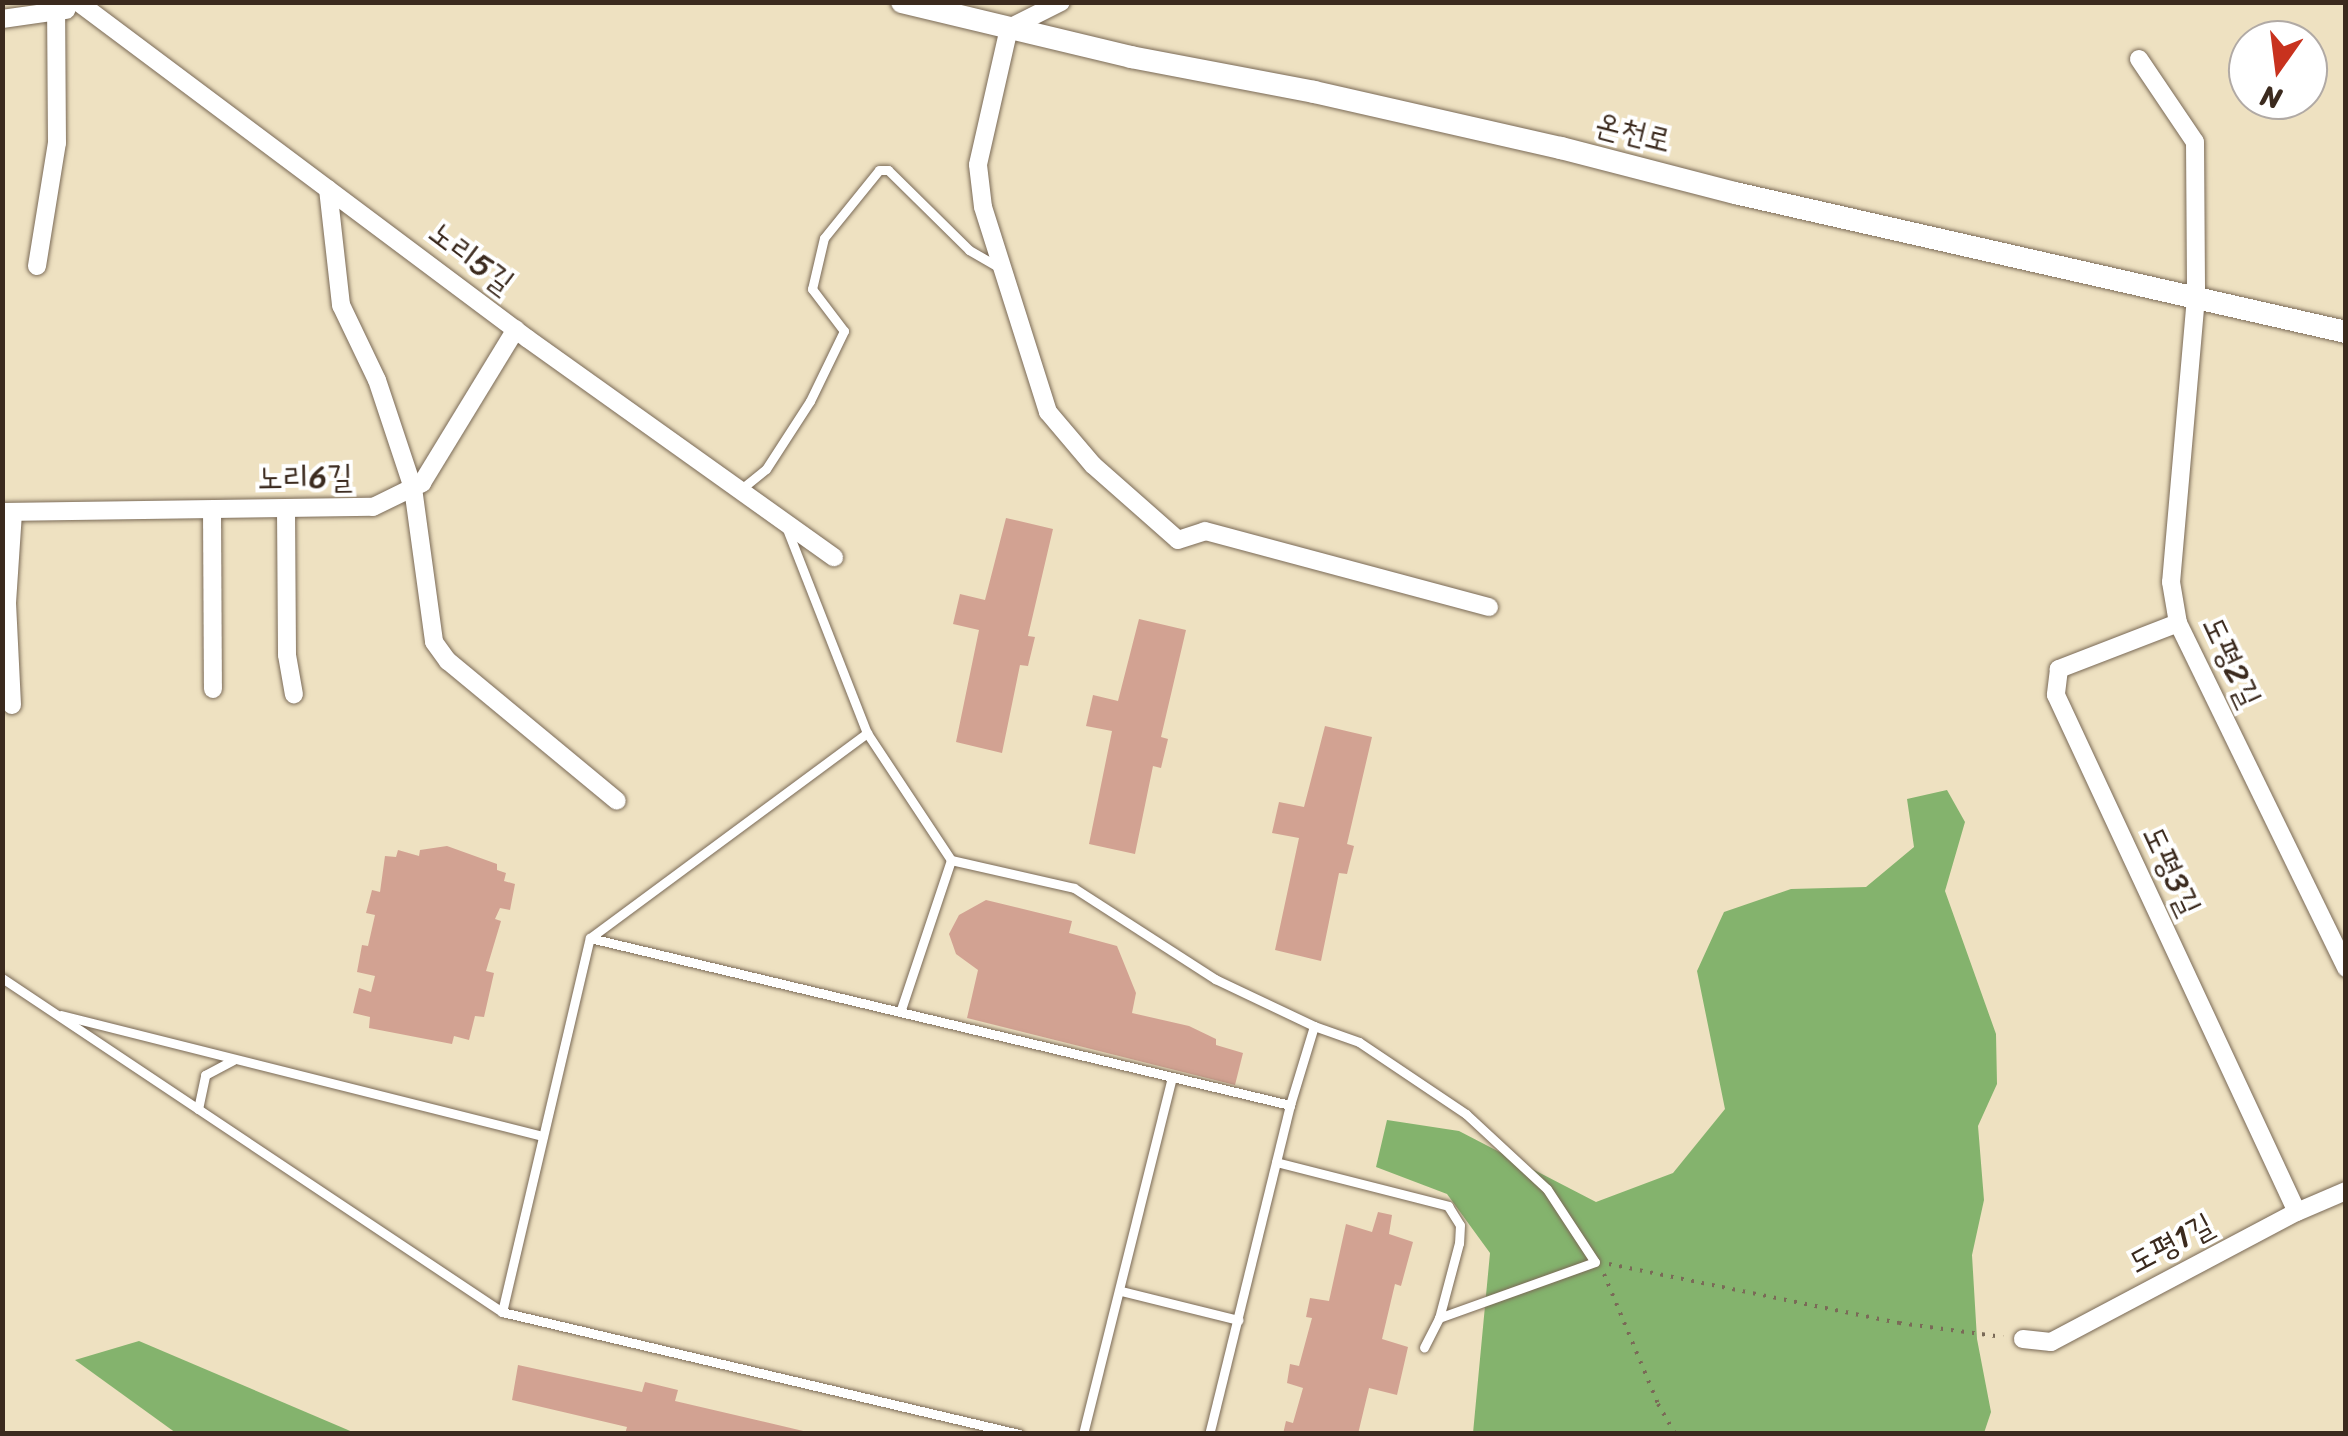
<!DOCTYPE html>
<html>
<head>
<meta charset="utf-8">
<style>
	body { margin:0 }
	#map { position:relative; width:2348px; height:1436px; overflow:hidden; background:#eee1c1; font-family:Sriracha,"Poor Story",sans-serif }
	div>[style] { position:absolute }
	.forest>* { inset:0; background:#84b36d }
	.building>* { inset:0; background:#d2a292 }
	.path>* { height:4px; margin-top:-2px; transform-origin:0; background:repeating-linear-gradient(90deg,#7a6a57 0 2.5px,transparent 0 10.5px) }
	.roads { filter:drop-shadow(0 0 2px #7a6a57) drop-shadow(0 0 2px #7a6a57) }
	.service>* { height:9px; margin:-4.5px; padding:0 4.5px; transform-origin:4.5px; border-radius:4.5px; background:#fff }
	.minor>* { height:18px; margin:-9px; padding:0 9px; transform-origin:9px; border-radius:9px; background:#fff }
	.tertiary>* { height:22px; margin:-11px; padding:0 11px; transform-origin:11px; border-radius:11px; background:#fff }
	span { translate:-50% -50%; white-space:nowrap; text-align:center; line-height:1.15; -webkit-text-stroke:8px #fff; paint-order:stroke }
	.street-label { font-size:32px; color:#3b2a1e }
	.frame { position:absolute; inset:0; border:5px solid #3b2a1e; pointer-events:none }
	.north { position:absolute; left:2228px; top:20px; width:100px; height:100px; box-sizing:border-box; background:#fff; border:2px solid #b1aaa5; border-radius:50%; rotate:194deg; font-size:28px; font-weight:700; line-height:40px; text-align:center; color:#3b2a1e }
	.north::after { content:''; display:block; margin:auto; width:35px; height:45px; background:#c8321e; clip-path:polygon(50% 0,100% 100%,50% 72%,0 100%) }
</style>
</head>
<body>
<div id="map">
	<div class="forest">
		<div style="clip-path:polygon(1947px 790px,1965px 822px,1945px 891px,1996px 1034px,1997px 1084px,1978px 1126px,1984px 1200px,1972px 1255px,1977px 1339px,1991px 1412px,1984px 1433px,1473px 1433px,1490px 1253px,1447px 1194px,1376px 1167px,1387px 1120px,1459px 1131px,1596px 1202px,1673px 1173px,1725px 1109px,1697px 971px,1724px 912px,1791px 889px,1866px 887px,1914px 847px,1907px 799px)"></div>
		<div style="clip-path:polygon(139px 1341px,355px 1433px,176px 1433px,75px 1360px)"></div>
	</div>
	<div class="building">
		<div style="clip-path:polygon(1006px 518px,1053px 529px,1028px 636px,1035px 637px,1028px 666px,1020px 665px,1002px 753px,956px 742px,979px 630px,953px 624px,960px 594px,985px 600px)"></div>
		<div style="clip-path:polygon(1139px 619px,1186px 630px,1161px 737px,1168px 739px,1161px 768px,1153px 766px,1135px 854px,1089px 844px,1112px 731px,1086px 726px,1093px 695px,1118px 701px)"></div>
		<div style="clip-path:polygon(1325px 726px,1372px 737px,1347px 844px,1354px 846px,1347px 874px,1339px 873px,1321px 961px,1275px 950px,1299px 838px,1272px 833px,1279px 802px,1304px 807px)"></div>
		<div style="clip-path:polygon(447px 846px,497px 864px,497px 870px,506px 873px,504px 881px,515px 884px,510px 910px,500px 908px,495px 919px,501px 921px,486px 971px,494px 973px,484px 1017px,475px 1016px,469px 1040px,454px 1036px,452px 1044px,369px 1028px,370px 1017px,353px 1013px,359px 988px,371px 992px,375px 976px,357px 972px,362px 945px,368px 946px,375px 915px,366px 913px,372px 890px,380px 892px,385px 856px,396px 857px,398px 850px,419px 856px,420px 850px)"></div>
		<div style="clip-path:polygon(986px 900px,1072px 921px,1069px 933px,1117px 946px,1136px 993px,1132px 1013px,1189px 1026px,1216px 1039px,1216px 1045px,1243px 1053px,1235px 1085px,967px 1018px,978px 970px,956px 954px,949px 934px,959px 915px)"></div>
		<div style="clip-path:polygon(1378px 1212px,1392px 1215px,1389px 1234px,1413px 1242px,1401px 1286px,1395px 1284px,1382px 1339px,1408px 1347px,1397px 1395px,1369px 1388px,1358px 1434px,1283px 1434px,1286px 1421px,1293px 1423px,1303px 1388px,1287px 1383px,1290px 1364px,1299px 1366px,1312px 1318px,1306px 1317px,1310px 1298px,1329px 1301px,1346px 1224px,1372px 1232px)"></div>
		<div style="clip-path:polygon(518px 1365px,642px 1392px,645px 1382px,678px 1390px,675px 1401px,816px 1434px,625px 1434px,627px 1427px,512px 1400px)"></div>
	</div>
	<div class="path">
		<div style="left:1609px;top:1264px;width:296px;rotate:11.5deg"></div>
		<div style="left:1899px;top:1323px;width:105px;rotate:7.7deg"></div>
		<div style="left:1604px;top:1274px;width:141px;rotate:67.4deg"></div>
		<div style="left:1658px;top:1404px;width:34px;rotate:60deg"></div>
	</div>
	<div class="roads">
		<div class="service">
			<div style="left:740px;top:490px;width:33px;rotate:-39deg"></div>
			<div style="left:766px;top:469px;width:81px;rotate:-57.1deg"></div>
			<div style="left:810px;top:401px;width:78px;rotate:-64.1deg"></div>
			<div style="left:844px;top:331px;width:53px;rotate:-127.3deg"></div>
			<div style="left:812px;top:289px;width:52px;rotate:-76.8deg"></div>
			<div style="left:824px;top:238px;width:87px;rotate:-51deg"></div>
			<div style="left:879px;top:170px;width:9px"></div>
			<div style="left:888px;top:170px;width:114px;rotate:44.6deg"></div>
			<div style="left:969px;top:250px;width:34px;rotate:30deg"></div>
			<div style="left:787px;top:529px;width:219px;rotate:68.6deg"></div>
			<div style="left:867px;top:733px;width:152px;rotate:56.5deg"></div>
			<div style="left:951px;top:860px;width:160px;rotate:108.5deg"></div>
			<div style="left:951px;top:860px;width:126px;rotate:12.8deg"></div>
			<div style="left:1074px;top:888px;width:168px;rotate:32.8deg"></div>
			<div style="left:1215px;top:979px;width:110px;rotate:25.4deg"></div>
			<div style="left:1314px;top:1026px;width:83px;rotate:106.9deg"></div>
			<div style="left:590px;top:938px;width:345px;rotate:-36.5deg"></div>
			<div style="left:2px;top:978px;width:601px;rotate:33.74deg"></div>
			<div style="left:61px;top:1015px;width:497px;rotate:14.1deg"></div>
			<div style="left:1314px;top:1026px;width:48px;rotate:19.6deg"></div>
			<div style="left:1359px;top:1042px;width:129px;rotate:33.9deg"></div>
			<div style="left:1466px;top:1114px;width:110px;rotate:42.8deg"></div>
			<div style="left:1547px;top:1189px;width:87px;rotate:56.7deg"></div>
			<div style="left:1595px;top:1262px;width:166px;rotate:160.3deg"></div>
			<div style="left:198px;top:1109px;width:35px;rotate:-78deg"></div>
			<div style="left:205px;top:1075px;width:32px;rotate:-28deg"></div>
			<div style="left:1276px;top:1162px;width:178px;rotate:14.3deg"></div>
			<div style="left:1448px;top:1206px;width:22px;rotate:58deg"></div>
			<div style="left:1460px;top:1225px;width:18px;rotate:93deg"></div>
			<div style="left:1459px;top:1243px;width:78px;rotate:104.9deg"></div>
			<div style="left:1439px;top:1318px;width:33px;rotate:117deg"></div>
			<div style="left:1121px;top:1291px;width:121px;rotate:13.9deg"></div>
			<div style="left:1019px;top:1434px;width:531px;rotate:-166.72deg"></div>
			<div style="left:502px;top:1312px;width:384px;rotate:-76.8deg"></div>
			<div style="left:590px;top:938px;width:720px;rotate:13.42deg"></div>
			<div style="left:1290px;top:1105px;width:339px;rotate:103.8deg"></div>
			<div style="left:1083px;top:1434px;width:367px;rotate:-76deg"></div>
		</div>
		<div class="minor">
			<div style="left:78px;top:2px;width:562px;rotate:36.83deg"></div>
			<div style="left:528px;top:339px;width:376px;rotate:35.5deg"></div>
			<div style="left:1061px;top:2px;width:58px;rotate:153.4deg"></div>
			<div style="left:1009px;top:28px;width:140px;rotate:102.8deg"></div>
			<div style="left:978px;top:165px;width:42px;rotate:83.2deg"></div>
			<div style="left:983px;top:207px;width:215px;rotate:72.4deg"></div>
			<div style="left:1048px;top:412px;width:70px;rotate:49.7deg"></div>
			<div style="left:1093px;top:465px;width:113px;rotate:41.4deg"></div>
			<div style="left:1178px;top:540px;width:28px;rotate:-18deg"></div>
			<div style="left:1205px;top:531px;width:294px;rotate:15deg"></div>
			<div style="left:2px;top:19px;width:65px;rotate:-8deg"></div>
			<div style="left:2139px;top:59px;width:100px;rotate:56deg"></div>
			<div style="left:2195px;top:142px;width:155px;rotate:89.6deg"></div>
			<div style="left:2196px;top:297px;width:286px;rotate:95deg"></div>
			<div style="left:2171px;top:582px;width:42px;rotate:80.3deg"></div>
			<div style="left:2178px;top:623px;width:384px;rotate:64deg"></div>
			<div style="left:328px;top:189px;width:117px;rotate:83.6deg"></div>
			<div style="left:341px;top:305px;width:83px;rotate:64.4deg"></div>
			<div style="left:377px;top:380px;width:114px;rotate:71.6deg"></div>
			<div style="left:413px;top:488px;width:155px;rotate:82.2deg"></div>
			<div style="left:434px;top:642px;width:24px;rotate:54deg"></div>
			<div style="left:448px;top:661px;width:219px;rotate:39.6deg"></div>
			<div style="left:37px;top:266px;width:125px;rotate:-80.8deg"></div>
			<div style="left:57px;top:143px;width:131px;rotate:-90.4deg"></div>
			<div style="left:286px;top:509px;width:146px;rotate:89.6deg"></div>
			<div style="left:287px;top:655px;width:40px;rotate:80deg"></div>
			<div style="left:212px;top:510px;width:179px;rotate:89.7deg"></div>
			<div style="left:2px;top:512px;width:371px;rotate:-0.8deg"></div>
			<div style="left:373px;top:507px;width:55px;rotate:-26.1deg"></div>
			<div style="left:422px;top:483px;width:180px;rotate:-58.6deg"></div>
			<div style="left:2178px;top:623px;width:128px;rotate:158.9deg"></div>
			<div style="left:2059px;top:669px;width:26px;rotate:97deg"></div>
			<div style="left:2056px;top:695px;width:570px;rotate:65.01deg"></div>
			<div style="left:12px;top:705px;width:102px;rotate:-92.8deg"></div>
			<div style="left:7px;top:603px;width:91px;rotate:-86.2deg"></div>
			<div style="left:2023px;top:1339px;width:28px;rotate:6deg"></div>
			<div style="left:2051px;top:1342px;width:278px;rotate:-27.9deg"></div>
			<div style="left:2297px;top:1212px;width:53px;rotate:-23.2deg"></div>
		</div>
		<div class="tertiary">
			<div style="left:902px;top:2px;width:236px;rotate:13.5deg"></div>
			<div style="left:1131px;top:57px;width:186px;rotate:10.8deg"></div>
			<div style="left:1314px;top:92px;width:253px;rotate:12.8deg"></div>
			<div style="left:1561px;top:148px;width:180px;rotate:14.5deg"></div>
			<div style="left:1735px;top:193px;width:627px;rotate:12.82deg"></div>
		</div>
	</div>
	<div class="street-label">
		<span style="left:1633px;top:133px;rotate:14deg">온천로</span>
		<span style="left:471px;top:258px;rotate:37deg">노리5길</span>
		<span style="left:305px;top:478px;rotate:-1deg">노리6길</span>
		<span style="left:2231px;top:662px;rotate:65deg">도평2길</span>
		<span style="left:2171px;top:871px;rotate:65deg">도평3길</span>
		<span style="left:2171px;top:1244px;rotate:-28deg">도평1길</span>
	</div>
	<div class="frame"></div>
	<div class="north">N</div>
</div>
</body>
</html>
